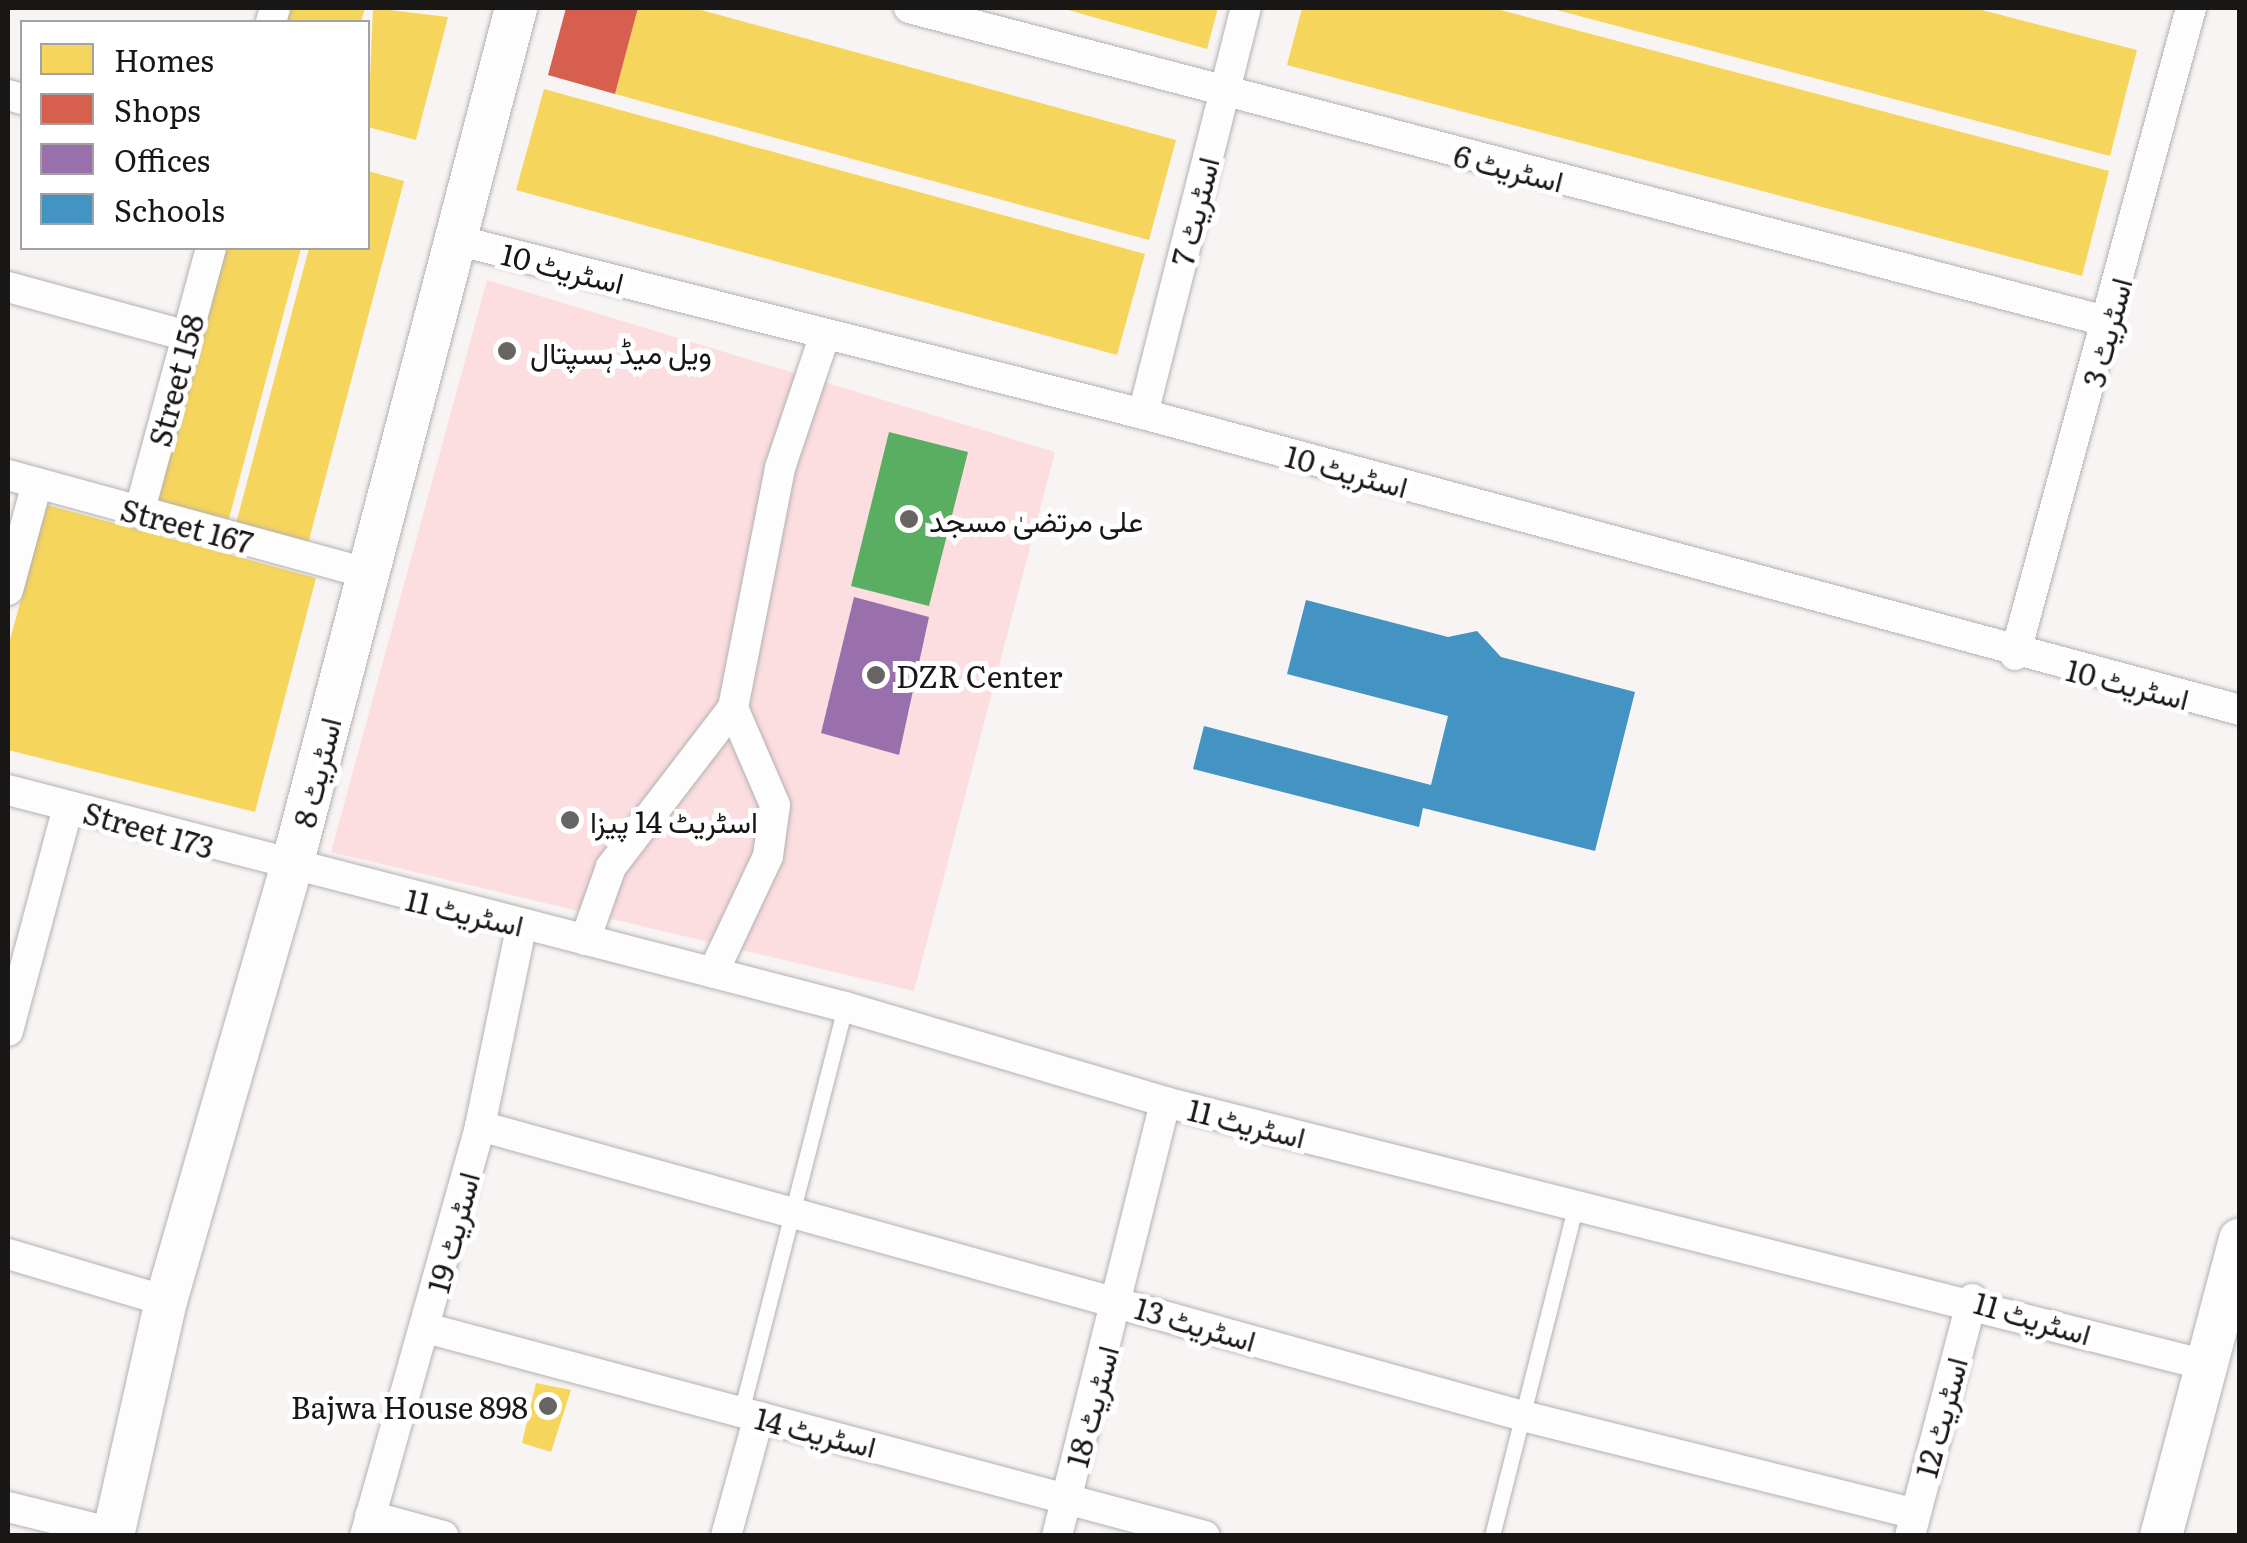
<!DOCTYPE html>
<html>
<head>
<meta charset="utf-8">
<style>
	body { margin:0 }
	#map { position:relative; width:2247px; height:1543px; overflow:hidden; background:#f9f4f4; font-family:Literata,Vazirmatn,serif }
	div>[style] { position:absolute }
	.green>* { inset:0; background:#fcdde0 }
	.homes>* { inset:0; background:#f6d55c }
	.shops>* { inset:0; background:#d6604d }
	.offices>* { inset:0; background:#9970ab }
	.schools>* { inset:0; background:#4393c3 }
	.public>* { inset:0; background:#5aae61 }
	.roads { filter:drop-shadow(0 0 2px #b4b1b1) drop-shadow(0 0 2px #b4b1b1) }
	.lane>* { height:15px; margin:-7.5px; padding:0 7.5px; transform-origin:7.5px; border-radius:7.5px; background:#fefdfd }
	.street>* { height:30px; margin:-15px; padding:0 15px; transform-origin:15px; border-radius:15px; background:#fefdfd }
	.secondary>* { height:42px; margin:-21px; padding:0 21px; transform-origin:21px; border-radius:21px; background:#fefdfd }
	.dots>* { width:28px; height:28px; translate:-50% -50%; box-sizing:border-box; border:5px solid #fff; border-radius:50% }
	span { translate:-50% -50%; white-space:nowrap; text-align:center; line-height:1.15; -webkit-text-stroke:10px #fff; paint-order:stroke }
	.street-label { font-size:30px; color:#191616 }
	.poi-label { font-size:30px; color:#191616 }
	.left { translate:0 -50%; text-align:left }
	.right { translate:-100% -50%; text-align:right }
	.frame { position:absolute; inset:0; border:10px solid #191616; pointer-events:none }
	.legend { position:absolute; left:20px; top:20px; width:350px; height:230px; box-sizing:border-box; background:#fff; border:2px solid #a3a2a2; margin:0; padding:12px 18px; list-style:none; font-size:30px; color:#191616 }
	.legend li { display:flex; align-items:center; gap:20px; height:50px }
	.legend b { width:50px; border:2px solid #a3a2a2 }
</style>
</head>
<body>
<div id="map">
	<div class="green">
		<div style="clip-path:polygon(487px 280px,1055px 452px,914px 991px,331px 852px)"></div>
	</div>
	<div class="homes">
		<div style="clip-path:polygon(287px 8px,365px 8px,361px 22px,283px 22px)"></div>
		<div style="clip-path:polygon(373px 8px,448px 17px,416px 140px,368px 127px)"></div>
		<div style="clip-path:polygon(638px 8px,694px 8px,1176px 140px,1149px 240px,615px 94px)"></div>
		<div style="clip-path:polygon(1061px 8px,1218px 8px,1207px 49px)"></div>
		<div style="clip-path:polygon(1302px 8px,1493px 8px,2109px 171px,2082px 276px,1287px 65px)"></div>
		<div style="clip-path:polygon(1549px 8px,1974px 8px,2137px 50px,2110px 156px)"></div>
		<div style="clip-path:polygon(544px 89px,1145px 254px,1117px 355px,516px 190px)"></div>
		<div style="clip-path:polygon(368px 171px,404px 181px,306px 551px,234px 531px,309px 248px,368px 248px)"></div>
		<div style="clip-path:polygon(223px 248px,301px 248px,227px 526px,154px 507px)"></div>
		<div style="clip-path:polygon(47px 505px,316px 578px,255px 812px,8px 750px,8px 647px)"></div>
		<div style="clip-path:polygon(536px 1383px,571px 1390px,551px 1452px,522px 1443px)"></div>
	</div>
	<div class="shops">
		<div style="clip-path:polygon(566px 8px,638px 8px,615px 94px,548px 75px)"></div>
	</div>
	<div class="offices">
		<div style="clip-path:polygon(854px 597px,929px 617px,899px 755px,821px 733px)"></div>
	</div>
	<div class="schools">
		<div style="clip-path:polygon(1306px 600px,1448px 637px,1477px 631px,1501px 657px,1635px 692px,1595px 851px,1423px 808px,1419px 827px,1193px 769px,1204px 726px,1431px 785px,1448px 716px,1287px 674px)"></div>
	</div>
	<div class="public">
		<div style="clip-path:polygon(889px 432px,968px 452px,929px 606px,851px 586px)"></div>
	</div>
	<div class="roads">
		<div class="lane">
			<div style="left:741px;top:1412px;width:418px;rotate:-75.6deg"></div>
			<div style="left:1492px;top:1536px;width:346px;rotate:-75.8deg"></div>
		</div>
		<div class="street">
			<div style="left:909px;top:8px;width:1240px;rotate:14.66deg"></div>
			<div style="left:271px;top:22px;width:15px;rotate:-74deg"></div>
			<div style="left:8px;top:95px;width:15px;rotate:16deg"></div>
			<div style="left:452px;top:239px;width:713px;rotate:14.21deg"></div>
			<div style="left:1143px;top:414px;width:1136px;rotate:15.1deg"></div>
			<div style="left:8px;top:287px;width:186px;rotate:15.3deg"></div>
			<div style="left:1143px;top:414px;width:419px;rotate:-75.8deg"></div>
			<div style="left:8px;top:475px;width:371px;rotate:15.3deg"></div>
			<div style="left:139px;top:513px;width:275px;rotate:-74.8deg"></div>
			<div style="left:8px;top:590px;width:111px;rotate:-74.8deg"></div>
			<div style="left:2015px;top:655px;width:671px;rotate:-74.78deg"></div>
			<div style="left:8px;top:790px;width:865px;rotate:14.53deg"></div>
			<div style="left:845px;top:1007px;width:334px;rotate:16.5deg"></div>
			<div style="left:1165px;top:1102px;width:1074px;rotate:14.18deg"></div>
			<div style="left:585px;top:940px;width:77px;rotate:-70.4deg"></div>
			<div style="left:611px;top:867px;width:200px;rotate:-52.5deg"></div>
			<div style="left:733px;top:708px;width:245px;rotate:-78.9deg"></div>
			<div style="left:780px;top:468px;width:141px;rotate:-71.4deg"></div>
			<div style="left:713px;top:973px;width:129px;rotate:-64.8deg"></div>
			<div style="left:768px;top:856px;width:51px;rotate:-82.2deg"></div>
			<div style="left:775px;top:805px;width:106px;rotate:-113.4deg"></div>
			<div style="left:8px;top:1031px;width:232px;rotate:-75deg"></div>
			<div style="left:480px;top:1126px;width:1083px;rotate:15.54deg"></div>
			<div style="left:1523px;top:1416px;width:404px;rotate:14deg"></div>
			<div style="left:8px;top:1254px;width:165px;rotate:16.6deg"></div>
			<div style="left:426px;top:1328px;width:806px;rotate:14.95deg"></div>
			<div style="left:8px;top:1507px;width:108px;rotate:13.9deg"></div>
			<div style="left:370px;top:1516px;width:76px;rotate:15.3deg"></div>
			<div style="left:365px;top:1536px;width:426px;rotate:-74.3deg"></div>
			<div style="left:480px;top:1126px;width:206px;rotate:-78.3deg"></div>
			<div style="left:726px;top:1536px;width:124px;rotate:-74.6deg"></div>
			<div style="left:1057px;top:1536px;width:447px;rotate:-76deg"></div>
			<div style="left:1910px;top:1536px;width:245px;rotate:-75.3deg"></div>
		</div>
		<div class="secondary">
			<div style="left:113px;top:1536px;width:241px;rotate:-77.3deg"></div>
			<div style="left:166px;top:1301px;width:450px;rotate:-73.9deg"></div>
			<div style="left:291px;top:869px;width:890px;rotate:-75.35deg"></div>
			<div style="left:2161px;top:1536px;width:307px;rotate:-75.1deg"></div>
		</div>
	</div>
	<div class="dots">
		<div style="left:507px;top:351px;background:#676464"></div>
		<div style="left:909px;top:519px;background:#676464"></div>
		<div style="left:876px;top:675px;background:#676464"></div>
		<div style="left:570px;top:820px;background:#676464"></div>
		<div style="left:548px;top:1406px;background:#676464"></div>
	</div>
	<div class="street-label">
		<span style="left:1509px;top:167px;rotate:14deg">اسٹریٹ 6</span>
		<span style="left:1194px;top:211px;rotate:-76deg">اسٹریٹ 7</span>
		<span style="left:563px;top:267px;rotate:14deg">اسٹریٹ 10</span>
		<span style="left:2106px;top:332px;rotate:-75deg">اسٹریٹ 3</span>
		<span style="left:175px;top:380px;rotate:-75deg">Street 158</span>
		<span style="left:1347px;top:470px;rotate:15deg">اسٹریٹ 10</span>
		<span style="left:187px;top:525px;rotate:15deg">Street 167</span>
		<span style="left:2128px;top:683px;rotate:14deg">اسٹریٹ 10</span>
		<span style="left:316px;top:772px;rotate:-76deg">اسٹریٹ 8</span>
		<span style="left:149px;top:829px;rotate:16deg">Street 173</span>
		<span style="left:465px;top:911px;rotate:13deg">اسٹریٹ 11</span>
		<span style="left:1247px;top:1122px;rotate:14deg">اسٹریٹ 11</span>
		<span style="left:452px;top:1232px;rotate:-75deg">اسٹریٹ 19</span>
		<span style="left:2033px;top:1317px;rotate:16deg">اسٹریٹ 11</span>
		<span style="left:1196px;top:1323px;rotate:16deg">اسٹریٹ 13</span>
		<span style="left:1091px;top:1406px;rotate:-75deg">اسٹریٹ 18</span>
		<span style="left:1940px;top:1417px;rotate:-75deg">اسٹریٹ 12</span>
		<span style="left:816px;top:1431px;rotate:14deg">اسٹریٹ 14</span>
	</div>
	<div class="poi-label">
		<span class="left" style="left:530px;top:351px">ویل میڈ ہسپتال</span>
		<span class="left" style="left:929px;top:519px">علی مرتضیٰ مسجد</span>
		<span class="left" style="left:896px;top:675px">DZR Center</span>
		<span class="left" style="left:590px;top:820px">اسٹریٹ 14 پیزا</span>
		<span class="right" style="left:528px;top:1406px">Bajwa House 898</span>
	</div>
	<div class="frame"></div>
	<ul class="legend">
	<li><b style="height:28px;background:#f6d55c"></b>Homes</li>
	<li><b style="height:28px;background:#d6604d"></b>Shops</li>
	<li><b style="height:28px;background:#9970ab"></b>Offices</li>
	<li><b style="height:28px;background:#4393c3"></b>Schools</li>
	</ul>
</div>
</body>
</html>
